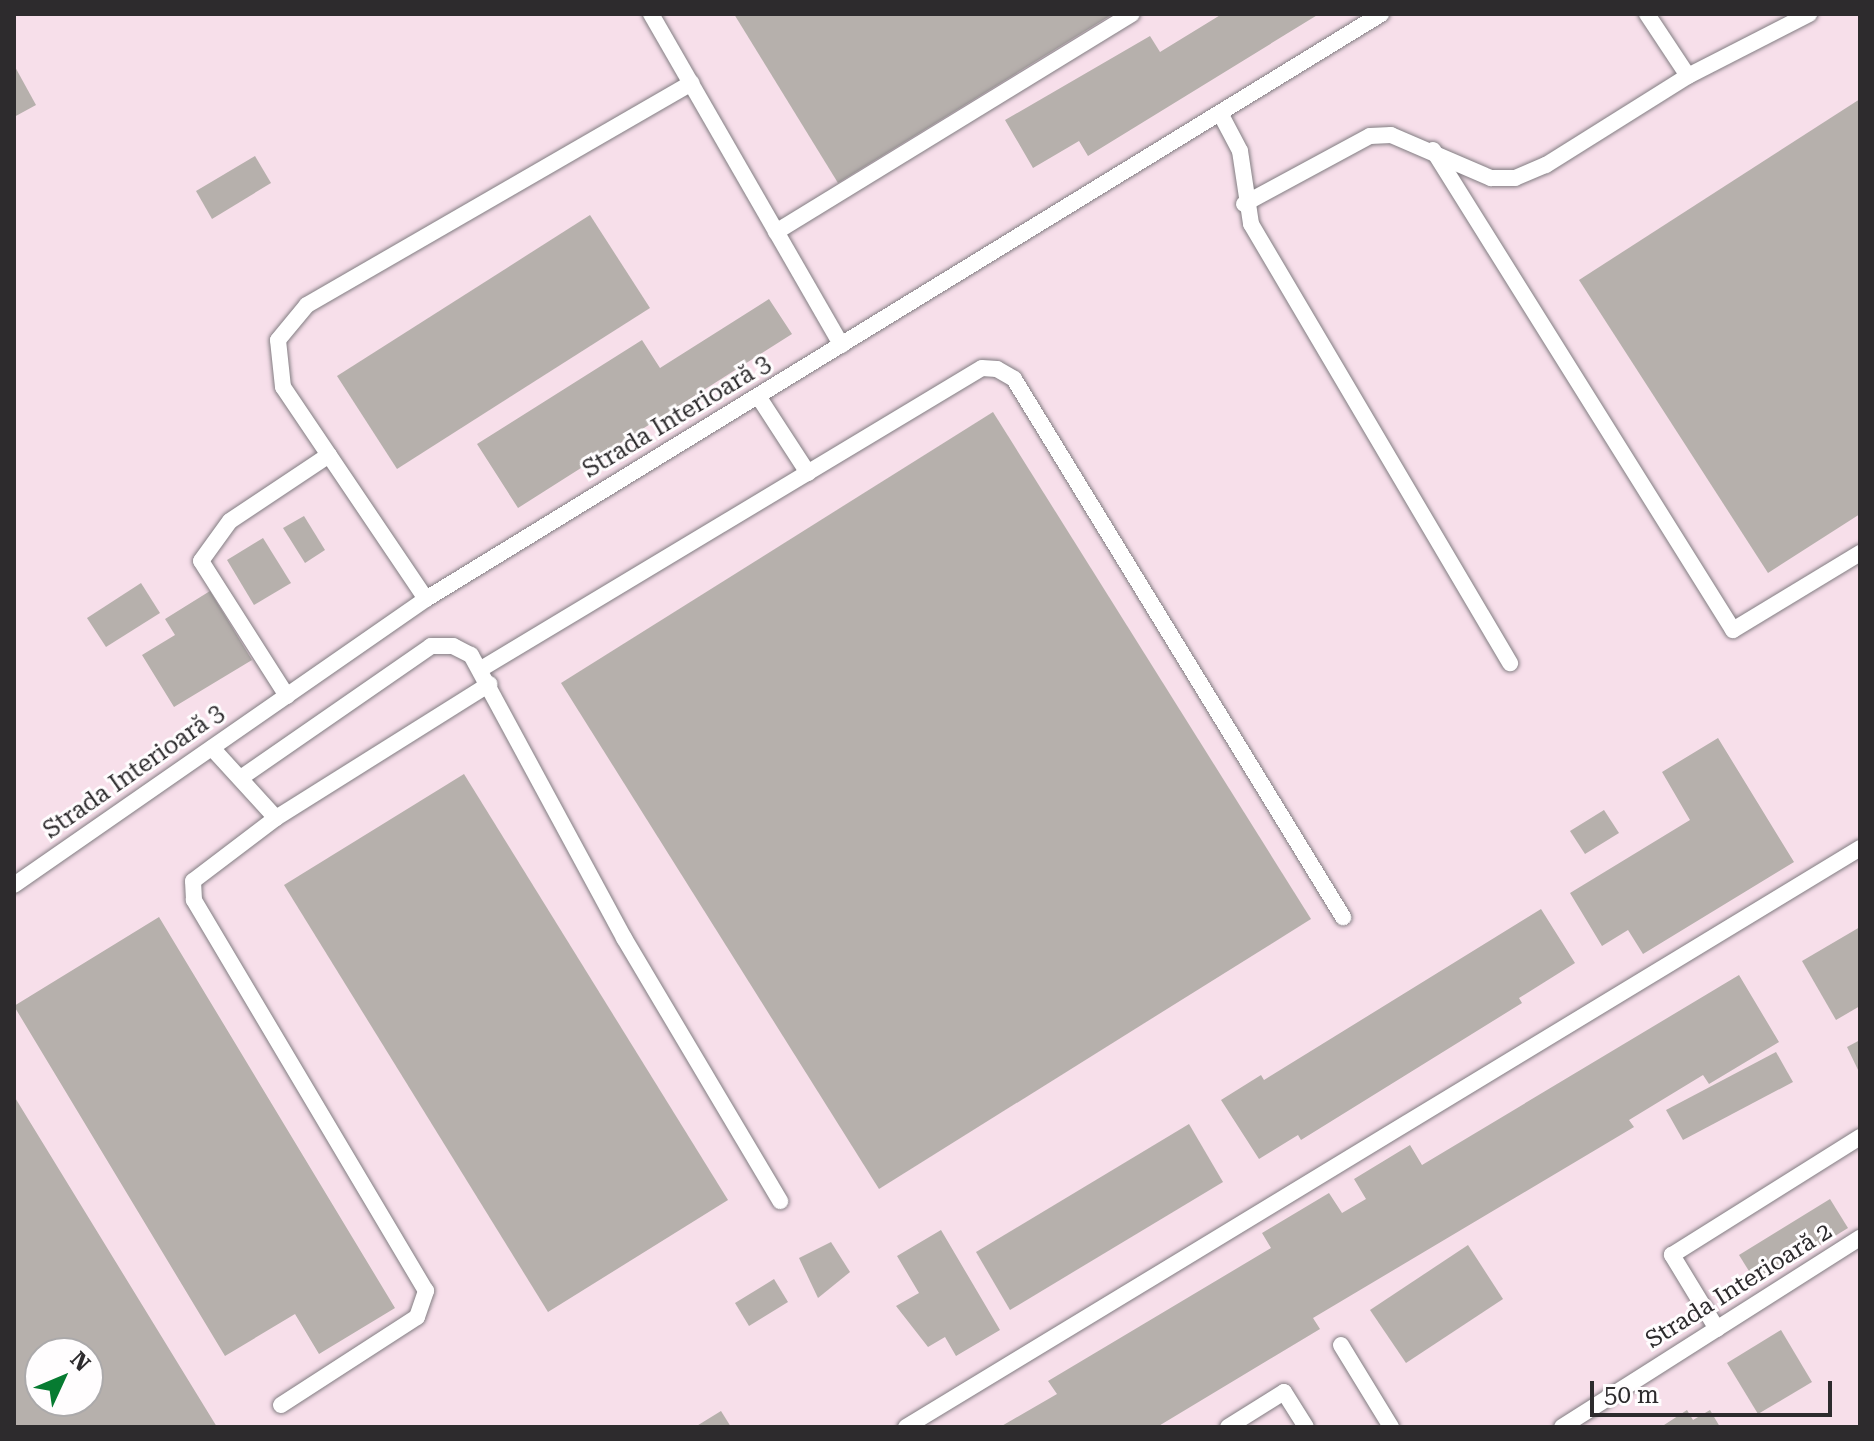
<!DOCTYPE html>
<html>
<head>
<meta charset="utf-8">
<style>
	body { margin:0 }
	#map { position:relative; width:1874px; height:1441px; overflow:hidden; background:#f4eff4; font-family:"Roboto Serif",serif }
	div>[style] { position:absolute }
	.industrial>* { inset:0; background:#f7dfea }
	.building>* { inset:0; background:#b6b0ac }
	.roads { filter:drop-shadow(0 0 2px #827d82) drop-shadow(0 0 2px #827d82) }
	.lane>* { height:16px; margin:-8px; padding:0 8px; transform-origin:8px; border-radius:8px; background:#fff }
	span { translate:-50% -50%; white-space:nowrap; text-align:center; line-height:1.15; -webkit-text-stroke:6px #fffdfe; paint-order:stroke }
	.street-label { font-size:24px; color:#2d2b2d }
	.frame { position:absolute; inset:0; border:16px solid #2d2b2d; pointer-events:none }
	.north { position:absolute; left:24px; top:1337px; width:80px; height:80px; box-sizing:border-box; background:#fffdfe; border:2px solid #aba9aa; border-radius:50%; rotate:46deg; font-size:22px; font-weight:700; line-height:32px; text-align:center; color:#2d2b2d }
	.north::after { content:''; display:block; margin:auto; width:28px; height:36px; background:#077b31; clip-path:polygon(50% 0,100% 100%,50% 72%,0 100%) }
	.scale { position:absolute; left:1590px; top:1381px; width:242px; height:36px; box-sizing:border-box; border:4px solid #2d2b2d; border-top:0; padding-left:10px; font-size:24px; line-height:28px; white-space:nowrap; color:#2d2b2d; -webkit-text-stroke:6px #fffdfe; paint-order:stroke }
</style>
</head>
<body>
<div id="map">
	<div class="industrial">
		<div style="clip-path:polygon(evenodd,14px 14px,1860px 14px,1860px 1427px,14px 1427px,14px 14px,40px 1353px,88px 1353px,88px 1401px,40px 1401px,40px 1353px)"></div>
	</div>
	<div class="building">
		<div style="clip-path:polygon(734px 14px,1113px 14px,838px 183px)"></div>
		<div style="clip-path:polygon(1222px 14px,1319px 14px,1088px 156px,1079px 141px,1033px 168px,1005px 120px,1150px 36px,1160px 52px)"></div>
		<div style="clip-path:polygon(14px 65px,36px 105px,14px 117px)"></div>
		<div style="clip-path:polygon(1860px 99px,1860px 514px,1768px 573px,1579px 280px)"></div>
		<div style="clip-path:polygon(255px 156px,271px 183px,212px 219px,196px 191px)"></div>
		<div style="clip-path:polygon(590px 215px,650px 308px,397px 469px,337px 376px)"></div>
		<div style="clip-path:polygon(769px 299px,792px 334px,518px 508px,477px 444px,642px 340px,660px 368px)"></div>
		<div style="clip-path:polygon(993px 412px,1311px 919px,879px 1189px,561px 683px)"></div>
		<div style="clip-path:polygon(304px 516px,325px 550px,305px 563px,283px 528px)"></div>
		<div style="clip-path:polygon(263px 538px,291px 583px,254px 605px,227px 560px)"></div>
		<div style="clip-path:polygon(141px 583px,160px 613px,106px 647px,87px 618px)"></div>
		<div style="clip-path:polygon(210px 591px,252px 660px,174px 707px,142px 655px,175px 635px,165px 619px)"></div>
		<div style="clip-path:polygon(1718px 738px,1794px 862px,1643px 954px,1628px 930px,1602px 946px,1570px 893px,1690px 820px,1662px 772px)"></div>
		<div style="clip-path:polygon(464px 774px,728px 1200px,548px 1312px,284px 885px)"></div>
		<div style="clip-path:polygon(1604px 810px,1619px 833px,1585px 854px,1570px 831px)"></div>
		<div style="clip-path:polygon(1541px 909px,1575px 963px,1519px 998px,1522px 1003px,1301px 1140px,1298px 1135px,1259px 1159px,1221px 1100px,1261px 1075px,1264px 1080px)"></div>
		<div style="clip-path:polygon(159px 917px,395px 1308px,319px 1354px,295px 1314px,225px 1356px,14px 1006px)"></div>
		<div style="clip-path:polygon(1860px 927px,1860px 1006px,1836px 1020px,1802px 961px)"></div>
		<div style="clip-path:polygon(1739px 975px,1779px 1042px,1709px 1084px,1703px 1075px,1629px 1120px,1634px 1127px,1313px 1318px,1320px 1329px,1157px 1427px,1000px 1427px,1057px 1394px,1048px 1381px,1271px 1248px,1262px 1233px,1329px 1193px,1342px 1213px,1366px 1199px,1354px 1179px,1410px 1145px,1422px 1165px)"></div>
		<div style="clip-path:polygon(1860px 1040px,1860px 1074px,1847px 1047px)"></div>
		<div style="clip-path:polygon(1776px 1052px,1793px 1082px,1683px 1140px,1666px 1110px)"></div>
		<div style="clip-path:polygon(evenodd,14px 1096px,217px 1427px,14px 1427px,14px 1096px,40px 1353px,88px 1353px,88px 1401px,40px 1401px,40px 1353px)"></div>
		<div style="clip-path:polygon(1189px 1124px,1223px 1182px,1010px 1310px,976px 1252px)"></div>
		<div style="clip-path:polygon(1830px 1199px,1848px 1228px,1757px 1284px,1739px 1255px)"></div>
		<div style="clip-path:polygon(941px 1230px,1000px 1330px,956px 1356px,945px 1337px,928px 1347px,896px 1306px,919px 1293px,897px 1256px)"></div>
		<div style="clip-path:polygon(831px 1242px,850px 1272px,818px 1298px,799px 1258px)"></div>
		<div style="clip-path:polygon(1468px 1245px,1503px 1299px,1406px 1363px,1370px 1310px)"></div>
		<div style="clip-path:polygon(774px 1279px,788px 1302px,749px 1326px,735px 1303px)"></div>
		<div style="clip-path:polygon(1781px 1330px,1812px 1382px,1758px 1414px,1727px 1363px)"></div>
		<div style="clip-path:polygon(1687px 1410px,1693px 1420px,1710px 1410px,1720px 1427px,1661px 1427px)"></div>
		<div style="clip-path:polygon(721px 1411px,731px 1427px,695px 1427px)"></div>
	</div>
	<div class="roads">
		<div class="lane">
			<div style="left:651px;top:14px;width:382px;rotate:60.1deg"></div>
			<div style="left:1647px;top:14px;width:74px;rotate:56.5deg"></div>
			<div style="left:1220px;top:113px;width:43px;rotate:62.2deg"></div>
			<div style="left:1240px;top:151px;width:74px;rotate:81.4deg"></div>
			<div style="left:1251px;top:224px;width:510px;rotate:59.46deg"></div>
			<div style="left:1433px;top:150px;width:566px;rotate:57.99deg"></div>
			<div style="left:1733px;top:630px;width:149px;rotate:-31.2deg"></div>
			<div style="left:1244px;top:204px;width:143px;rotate:-28.4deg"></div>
			<div style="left:1370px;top:136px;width:21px;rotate:-3deg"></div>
			<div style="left:1391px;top:135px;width:109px;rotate:23.3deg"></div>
			<div style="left:1491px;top:178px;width:24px"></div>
			<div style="left:1515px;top:178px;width:34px;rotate:-23deg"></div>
			<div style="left:1546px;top:165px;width:168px;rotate:-32.1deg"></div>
			<div style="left:1688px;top:76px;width:136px;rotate:-27.1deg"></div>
			<div style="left:776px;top:232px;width:417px;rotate:-31.5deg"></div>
			<div style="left:758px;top:396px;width:92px;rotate:57deg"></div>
			<div style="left:426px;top:599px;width:256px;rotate:-124deg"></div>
			<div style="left:283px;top:387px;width:47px;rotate:-96.1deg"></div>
			<div style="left:278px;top:340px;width:45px;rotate:-50.4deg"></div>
			<div style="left:307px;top:305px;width:444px;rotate:-30deg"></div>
			<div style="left:481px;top:669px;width:584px;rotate:-31deg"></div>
			<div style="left:982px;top:368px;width:15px;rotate:4deg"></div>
			<div style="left:997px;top:369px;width:20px;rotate:30deg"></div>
			<div style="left:1014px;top:379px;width:631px;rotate:58.55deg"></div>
			<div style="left:287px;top:696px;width:160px;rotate:-122.5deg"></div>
			<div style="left:201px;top:561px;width:49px;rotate:-54.1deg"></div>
			<div style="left:230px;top:521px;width:119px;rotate:-33.7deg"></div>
			<div style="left:212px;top:748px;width:95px;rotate:47.6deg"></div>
			<div style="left:242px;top:777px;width:230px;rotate:-34.7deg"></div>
			<div style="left:431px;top:646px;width:22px"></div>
			<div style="left:453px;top:646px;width:20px;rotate:27deg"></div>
			<div style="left:471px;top:655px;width:322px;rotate:61.6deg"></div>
			<div style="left:624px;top:938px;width:306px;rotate:59.3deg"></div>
			<div style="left:14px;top:885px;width:502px;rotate:-34.77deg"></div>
			<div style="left:426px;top:599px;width:1120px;rotate:-31.49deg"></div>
			<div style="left:1717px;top:1329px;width:87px;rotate:-121.3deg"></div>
			<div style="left:1672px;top:1255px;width:222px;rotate:-32.1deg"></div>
			<div style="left:1341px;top:1345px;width:96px;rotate:58.6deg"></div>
			<div style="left:281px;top:1405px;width:162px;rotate:-32.9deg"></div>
			<div style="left:417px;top:1317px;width:28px;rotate:-71deg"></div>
			<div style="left:426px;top:1291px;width:455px;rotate:-120.7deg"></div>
			<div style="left:194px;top:900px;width:19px;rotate:-93deg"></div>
			<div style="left:193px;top:881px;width:104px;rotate:-37.2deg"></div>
			<div style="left:276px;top:818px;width:252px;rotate:-32.1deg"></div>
			<div style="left:906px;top:1427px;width:1116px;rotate:-31.25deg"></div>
			<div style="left:1228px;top:1427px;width:66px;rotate:-32deg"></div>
			<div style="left:1284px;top:1392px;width:41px;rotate:57.8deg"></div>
			<div style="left:1562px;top:1427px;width:353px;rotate:-32.4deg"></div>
		</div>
	</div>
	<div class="street-label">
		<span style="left:677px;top:417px;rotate:-31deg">Strada Interioară 3</span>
		<span style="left:134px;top:772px;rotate:-35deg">Strada Interioară 3</span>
		<span style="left:1739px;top:1286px;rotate:-32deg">Strada Interioară 2</span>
	</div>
	<div class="frame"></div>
	<div class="north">N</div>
	<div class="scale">50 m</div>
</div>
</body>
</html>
